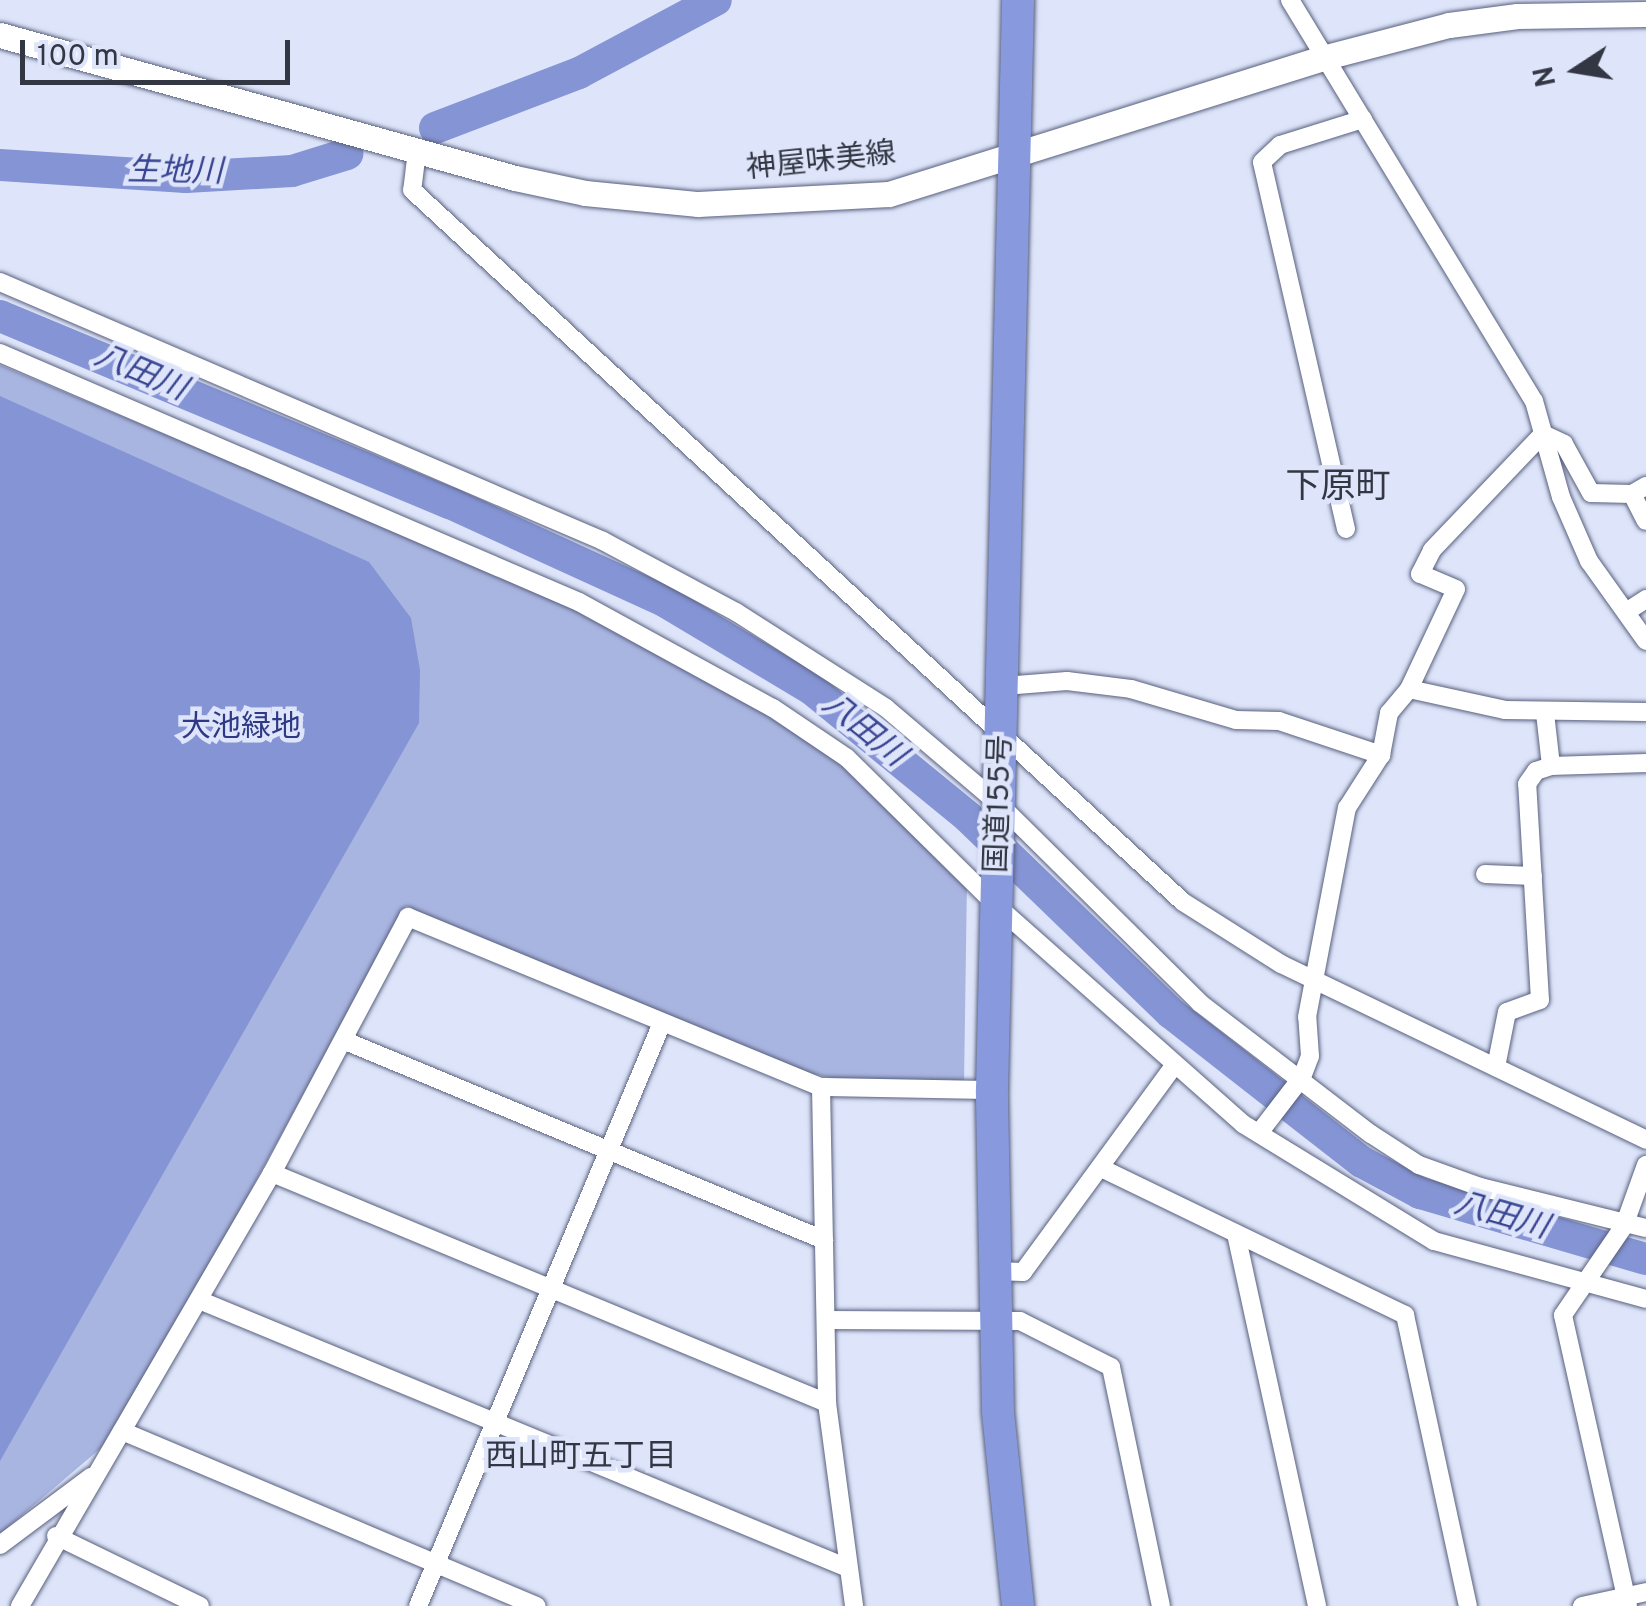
<!DOCTYPE html>
<html>
<head>
<meta charset="utf-8">
<style>
	body { margin:0 }
	#map { position:relative; width:1646px; height:1606px; overflow:hidden; background:#dee5fa; font-family:Overpass,"Noto Sans JP",sans-serif }
	div>[style] { position:absolute }
	.green>* { inset:0; background:#a9b5e1 }
	.water>* { inset:0; background:#8594d4 }
	.river>* { height:32px; margin:-16px; padding:0 16px; transform-origin:16px; border-radius:16px; background:#8594d4 }
	.roads { filter:drop-shadow(0 0 2px #58607e) drop-shadow(0 0 2px #58607e) }
	.street>* { height:18px; margin:-9px; padding:0 9px; transform-origin:9px; border-radius:9px; background:#fff }
	.secondary>* { height:25px; margin:-12.5px; padding:0 12.5px; transform-origin:12.5px; border-radius:12.5px; background:#fff }
	.highway>* { height:32px; margin:-16px; padding:0 16px; transform-origin:16px; border-radius:16px; background:#8899de }
	span { translate:-50% -50%; white-space:nowrap; text-align:center; line-height:1.15; -webkit-text-stroke:9px #dee5fa; paint-order:stroke }
	.street-label { font-size:30px; color:#333744 }
	.park-label { font-size:30px; color:#2e3884 }
	.water-label { font-size:32px; color:#384491; font-style:italic }
	.neighbourhood-label { font-size:32px; color:#333744 }
	.quarter-label { font-size:35px; color:#333744 }
	.north { position:absolute; left:1526px; top:20px; width:100px; height:100px; -webkit-text-stroke:8px #dee5fa; paint-order:stroke; rotate:258deg; font-size:28px; font-weight:700; line-height:40px; text-align:center; color:#333744 }
	.north::after { content:''; display:block; margin:auto; width:35px; height:45px; background:#333744; clip-path:polygon(50% 0,100% 100%,50% 72%,0 100%) }
	.scale { position:absolute; left:20px; top:40px; width:270px; height:45px; box-sizing:border-box; border:5px solid #333744; border-top:0; padding-left:12px; font-size:30px; line-height:35px; white-space:nowrap; color:#333744; -webkit-text-stroke:8px #dee5fa; paint-order:stroke }
</style>
</head>
<body>
<div id="map">
	<div class="green">
		<div style="clip-path:polygon(0 365px,569px 604px,769px 713px,845px 763px,967px 881px,964px 1085px,852px 1082px,808px 1073px,406px 906px,199px 1285px,101px 1448px,0 1534px)"></div>
	</div>
	<div class="water">
		<div style="clip-path:polygon(0 396px,369px 562px,411px 618px,420px 670px,419px 723px,0 1461px)"></div>
	</div>
	<div class="river">
		<div style="left:435px;top:128px;width:154px;rotate:-20.9deg"></div>
		<div style="left:579px;top:73px;width:155px;rotate:-28.1deg"></div>
		<div style="left:0;top:165px;width:186px;rotate:3.7deg"></div>
		<div style="left:186px;top:177px;width:106px;rotate:-3.2deg"></div>
		<div style="left:292px;top:171px;width:58px;rotate:-17.2deg"></div>
		<div style="left:0;top:316px;width:487px;rotate:22.6deg"></div>
		<div style="left:450px;top:503px;width:238px;rotate:24.6deg"></div>
		<div style="left:666px;top:602px;width:171px;rotate:30.9deg"></div>
		<div style="left:813px;top:690px;width:200px;rotate:39.3deg"></div>
		<div style="left:968px;top:817px;width:282px;rotate:44deg"></div>
		<div style="left:1171px;top:1013px;width:242px;rotate:38deg"></div>
		<div style="left:1362px;top:1162px;width:66px;rotate:28.1deg"></div>
		<div style="left:1420px;top:1193px;width:235px;rotate:16.3deg"></div>
	</div>
	<div class="roads">
		<div class="street">
			<div style="left:1290px;top:0;width:469px;rotate:58.7deg"></div>
			<div style="left:1534px;top:401px;width:100px;rotate:74.3deg"></div>
			<div style="left:1561px;top:497px;width:70px;rotate:66.4deg"></div>
			<div style="left:1589px;top:561px;width:98px;rotate:54.5deg"></div>
			<div style="left:417px;top:151px;width:39px;rotate:97deg"></div>
			<div style="left:412px;top:190px;width:1049px;rotate:42.72deg"></div>
			<div style="left:1183px;top:902px;width:116px;rotate:32.3deg"></div>
			<div style="left:1281px;top:964px;width:405px;rotate:25.7deg"></div>
			<div style="left:0;top:282px;width:656px;rotate:23.24deg"></div>
			<div style="left:603px;top:541px;width:151px;rotate:28.1deg"></div>
			<div style="left:736px;top:612px;width:178px;rotate:32.6deg"></div>
			<div style="left:886px;top:708px;width:150px;rotate:40.4deg"></div>
			<div style="left:1000px;top:805px;width:281px;rotate:44.7deg"></div>
			<div style="left:1200px;top:1003px;width:215px;rotate:37.5deg"></div>
			<div style="left:1371px;top:1134px;width:57px;rotate:32.9deg"></div>
			<div style="left:1419px;top:1165px;width:65px;rotate:19.8deg"></div>
			<div style="left:1480px;top:1187px;width:171px;rotate:13.9deg"></div>
			<div style="left:0;top:353px;width:630px;rotate:23.27deg"></div>
			<div style="left:579px;top:602px;width:221px;rotate:28.7deg"></div>
			<div style="left:773px;top:708px;width:89px;rotate:34deg"></div>
			<div style="left:847px;top:758px;width:212px;rotate:44.6deg"></div>
			<div style="left:998px;top:907px;width:327px;rotate:41.5deg"></div>
			<div style="left:1243px;top:1124px;width:224px;rotate:31.5deg"></div>
			<div style="left:1434px;top:1241px;width:220px;rotate:15.3deg"></div>
			<div style="left:1632px;top:494px;width:30px;rotate:63deg"></div>
			<div style="left:1346px;top:529px;width:376px;rotate:-102.9deg"></div>
			<div style="left:1262px;top:162px;width:25px;rotate:-43deg"></div>
			<div style="left:1280px;top:145px;width:87px;rotate:-17.4deg"></div>
			<div style="left:1626px;top:612px;width:24px;rotate:-33deg"></div>
			<div style="left:1004px;top:686px;width:63px;rotate:-4.5deg"></div>
			<div style="left:1067px;top:681px;width:64px;rotate:7.1deg"></div>
			<div style="left:1131px;top:689px;width:109px;rotate:16.4deg"></div>
			<div style="left:1236px;top:720px;width:43px;rotate:1.3deg"></div>
			<div style="left:1279px;top:721px;width:108px;rotate:18.4deg"></div>
			<div style="left:1409px;top:689px;width:98px;rotate:12.3deg"></div>
			<div style="left:1505px;top:710px;width:141px;rotate:0.8deg"></div>
			<div style="left:1545px;top:713px;width:53px;rotate:83.5deg"></div>
			<div style="left:1485px;top:874px;width:48px;rotate:2.4deg"></div>
			<div style="left:343px;top:1040px;width:521px;rotate:22.58deg"></div>
			<div style="left:1496px;top:1067px;width:56px;rotate:-78.7deg"></div>
			<div style="left:1507px;top:1012px;width:35px;rotate:-20deg"></div>
			<div style="left:1540px;top:1000px;width:216px;rotate:-93.4deg"></div>
			<div style="left:1527px;top:784px;width:16px;rotate:-55deg"></div>
			<div style="left:1536px;top:771px;width:16px;rotate:-18deg"></div>
			<div style="left:1551px;top:766px;width:95px;rotate:-1.8deg"></div>
			<div style="left:821px;top:1087px;width:316px;rotate:88.9deg"></div>
			<div style="left:827px;top:1403px;width:205px;rotate:82.4deg"></div>
			<div style="left:1259px;top:1133px;width:71px;rotate:-52.5deg"></div>
			<div style="left:1302px;top:1077px;width:22px;rotate:-69deg"></div>
			<div style="left:1310px;top:1056px;width:39px;rotate:-94deg"></div>
			<div style="left:1307px;top:1017px;width:213px;rotate:-79.2deg"></div>
			<div style="left:1347px;top:808px;width:63px;rotate:-57.3deg"></div>
			<div style="left:1381px;top:755px;width:43px;rotate:-79.2deg"></div>
			<div style="left:1389px;top:713px;width:31px;rotate:-50deg"></div>
			<div style="left:1409px;top:689px;width:110px;rotate:-64.8deg"></div>
			<div style="left:1456px;top:589px;width:39px;rotate:-157deg"></div>
			<div style="left:1420px;top:574px;width:27px;rotate:-63deg"></div>
			<div style="left:1432px;top:550px;width:161px;rotate:-46.3deg"></div>
			<div style="left:1543px;top:434px;width:23px;rotate:25deg"></div>
			<div style="left:1564px;top:444px;width:56px;rotate:61.1deg"></div>
			<div style="left:1591px;top:493px;width:41px;rotate:1.4deg"></div>
			<div style="left:1632px;top:494px;width:16px;rotate:-30deg"></div>
			<div style="left:1101px;top:1168px;width:338px;rotate:25.8deg"></div>
			<div style="left:1405px;top:1315px;width:298px;rotate:77.8deg"></div>
			<div style="left:272px;top:1173px;width:601px;rotate:22.51deg"></div>
			<div style="left:1236px;top:1234px;width:381px;rotate:77.7deg"></div>
			<div style="left:994px;top:1271px;width:29px;rotate:2deg"></div>
			<div style="left:1023px;top:1272px;width:255px;rotate:-53.8deg"></div>
			<div style="left:199px;top:1300px;width:702px;rotate:22.44deg"></div>
			<div style="left:826px;top:1320px;width:194px;rotate:0.3deg"></div>
			<div style="left:1020px;top:1321px;width:102px;rotate:26.8deg"></div>
			<div style="left:1111px;top:1367px;width:244px;rotate:78.2deg"></div>
			<div style="left:122px;top:1431px;width:450px;rotate:22.9deg"></div>
			<div style="left:56px;top:1536px;width:160px;rotate:25.9deg"></div>
			<div style="left:0;top:1545px;width:114px;rotate:-36.8deg"></div>
			<div style="left:20px;top:1606px;width:501px;rotate:-59.8deg"></div>
			<div style="left:272px;top:1173px;width:290px;rotate:-62deg"></div>
			<div style="left:408px;top:917px;width:447px;rotate:22.4deg"></div>
			<div style="left:821px;top:1087px;width:171px;rotate:1deg"></div>
			<div style="left:418px;top:1606px;width:632px;rotate:-67.29deg"></div>
			<div style="left:1582px;top:1606px;width:66px;rotate:-12.3deg"></div>
			<div style="left:1628px;top:1606px;width:298px;rotate:-102.6deg"></div>
			<div style="left:1563px;top:1315px;width:108px;rotate:-55.6deg"></div>
			<div style="left:1624px;top:1226px;width:65px;rotate:-70.2deg"></div>
		</div>
		<div class="secondary">
			<div style="left:0;top:35px;width:534px;rotate:15.52deg"></div>
			<div style="left:515px;top:178px;width:72px;rotate:12.1deg"></div>
			<div style="left:585px;top:193px;width:114px;rotate:5.6deg"></div>
			<div style="left:698px;top:204px;width:191px;rotate:-3deg"></div>
			<div style="left:889px;top:194px;width:458px;rotate:-17.4deg"></div>
			<div style="left:1326px;top:57px;width:127px;rotate:-14.6deg"></div>
			<div style="left:1449px;top:25px;width:69px;rotate:-7.5deg"></div>
			<div style="left:1517px;top:16px;width:129px;rotate:-0.9deg"></div>
		</div>
		<div class="highway">
			<div style="left:1018px;top:1606px;width:196px;rotate:-95.9deg"></div>
			<div style="left:998px;top:1411px;width:321px;rotate:-91.1deg"></div>
			<div style="left:992px;top:1090px;width:1090px;rotate:-88.63deg"></div>
		</div>
	</div>
	<div class="street-label">
		<span style="left:821px;top:163px;rotate:-6deg">神屋味美線</span>
		<span style="left:1001px;top:804px;rotate:-88deg">国道155号</span>
	</div>
	<div class="park-label">
		<span style="left:241px;top:729px">大池緑地</span>
	</div>
	<div class="water-label">
		<span style="left:175px;top:173px;rotate:1deg">生地川</span>
		<span style="left:140px;top:374px;rotate:23deg">八田川</span>
		<span style="left:863px;top:731px;rotate:39deg">八田川</span>
		<span style="left:1501px;top:1217px;rotate:16deg">八田川</span>
	</div>
	<div class="neighbourhood-label">
		<span style="left:581px;top:1458px">西山町五丁目</span>
	</div>
	<div class="quarter-label">
		<span style="left:1338px;top:488px">下原町</span>
	</div>
	<div class="north">N</div>
	<div class="scale">100 m</div>
</div>
</body>
</html>
